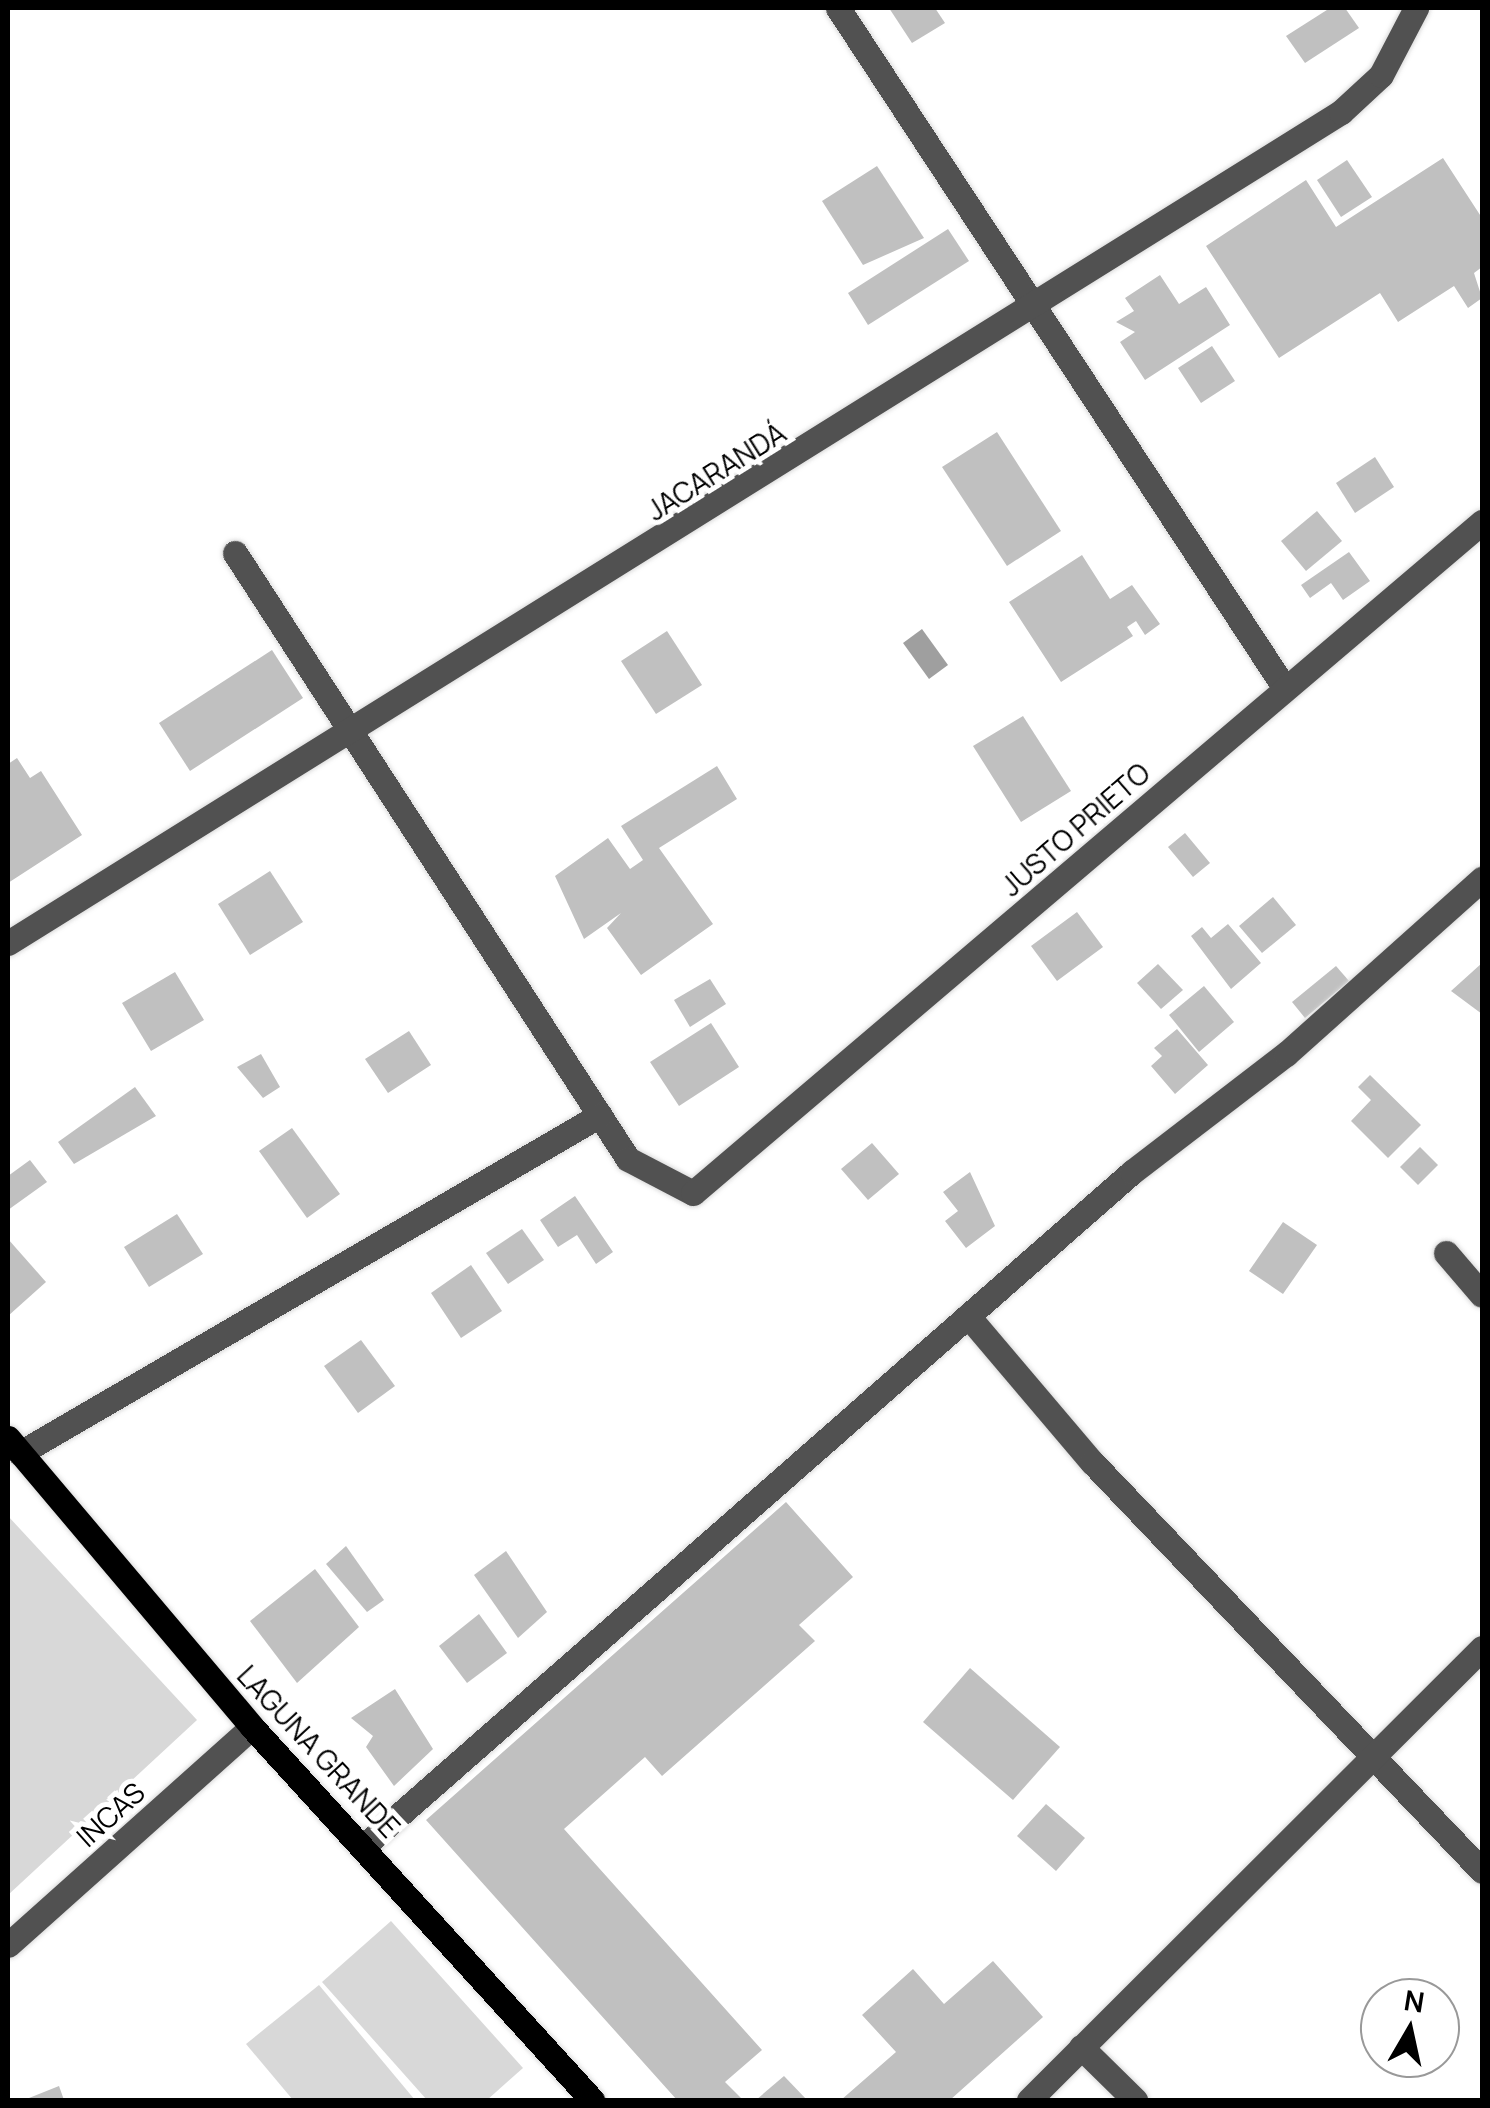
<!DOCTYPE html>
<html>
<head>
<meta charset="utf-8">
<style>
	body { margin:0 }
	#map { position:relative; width:1490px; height:2108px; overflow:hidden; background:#fff; font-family:Manrope,sans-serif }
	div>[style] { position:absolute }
	.green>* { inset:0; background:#d8d8d8 }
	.water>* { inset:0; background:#9f9f9f }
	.building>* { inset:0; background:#c0c0c0 }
	.roads { filter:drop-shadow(0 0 2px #dbdbdb) drop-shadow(0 0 2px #dbdbdb) }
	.minor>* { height:25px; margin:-12.5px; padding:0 12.5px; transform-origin:12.5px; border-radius:12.5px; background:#515151 }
	.major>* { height:25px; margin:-12.5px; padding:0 12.5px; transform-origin:12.5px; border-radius:12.5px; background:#000 }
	span { translate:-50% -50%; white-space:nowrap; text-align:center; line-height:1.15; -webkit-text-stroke:10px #fff; paint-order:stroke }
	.street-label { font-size:28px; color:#000 }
	.frame { position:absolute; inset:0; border:10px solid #000; pointer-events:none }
	.north { position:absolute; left:1360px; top:1978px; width:100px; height:100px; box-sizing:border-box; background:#fff; border:2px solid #999; border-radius:50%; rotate:9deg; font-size:28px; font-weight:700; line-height:40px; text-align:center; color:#000 }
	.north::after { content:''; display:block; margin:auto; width:35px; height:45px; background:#000; clip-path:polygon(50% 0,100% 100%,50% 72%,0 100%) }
</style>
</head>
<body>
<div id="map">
	<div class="green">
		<div style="clip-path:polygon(8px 1516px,197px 1720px,8px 1895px)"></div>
		<div style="clip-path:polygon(391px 1921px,523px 2068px,487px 2100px,427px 2100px,322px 1982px)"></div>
		<div style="clip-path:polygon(319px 1985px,415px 2100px,293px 2100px,246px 2044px)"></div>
	</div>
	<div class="water">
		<div style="clip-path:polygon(922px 629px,948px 665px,929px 679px,903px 643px)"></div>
	</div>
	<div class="building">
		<div style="clip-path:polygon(889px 8px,935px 8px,945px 23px,912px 43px)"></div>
		<div style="clip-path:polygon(1330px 8px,1345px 8px,1359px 28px,1305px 63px,1286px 36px)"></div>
		<div style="clip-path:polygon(1443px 158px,1482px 218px,1482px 267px,1474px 273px,1482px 298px,1468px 308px,1454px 286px,1398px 322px,1380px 293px,1279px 358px,1206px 246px,1306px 180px,1336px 227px)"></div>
		<div style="clip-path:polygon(1347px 160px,1372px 197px,1341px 217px,1317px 180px)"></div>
		<div style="clip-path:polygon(877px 166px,924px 238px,863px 265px,822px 201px)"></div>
		<div style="clip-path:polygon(948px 229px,969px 261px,868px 325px,848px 293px)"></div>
		<div style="clip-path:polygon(1160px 275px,1179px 304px,1206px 287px,1230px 325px,1145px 380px,1120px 342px,1135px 332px,1116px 322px,1134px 311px,1125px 298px)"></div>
		<div style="clip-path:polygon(1212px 346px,1235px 381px,1201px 403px,1178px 368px)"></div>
		<div style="clip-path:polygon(997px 432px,1061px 531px,1007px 566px,942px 467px)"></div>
		<div style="clip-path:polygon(1375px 457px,1394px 487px,1355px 513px,1336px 483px)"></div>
		<div style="clip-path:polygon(1317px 511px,1342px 541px,1306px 571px,1281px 541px)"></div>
		<div style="clip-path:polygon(1349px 552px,1370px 581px,1343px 600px,1331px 583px,1310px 598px,1301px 585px)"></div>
		<div style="clip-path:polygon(1082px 555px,1110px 599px,1132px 585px,1160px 624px,1145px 635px,1136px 621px,1127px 627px,1133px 636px,1061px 682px,1009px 602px)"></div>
		<div style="clip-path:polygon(667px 631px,702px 685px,656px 714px,621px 661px)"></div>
		<div style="clip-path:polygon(272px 650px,303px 698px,190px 771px,159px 723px)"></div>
		<div style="clip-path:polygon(1023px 716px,1071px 791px,1021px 822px,973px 746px)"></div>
		<div style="clip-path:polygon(17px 758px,30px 778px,41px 771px,82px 835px,8px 883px,8px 764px)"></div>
		<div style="clip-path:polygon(717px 766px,737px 799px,659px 848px,713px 924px,641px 975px,607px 928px,621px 913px,584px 939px,555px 876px,608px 838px,630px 869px,643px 860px,621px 826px)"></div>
		<div style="clip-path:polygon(1185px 833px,1210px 863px,1193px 877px,1168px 847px)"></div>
		<div style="clip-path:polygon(270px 871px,303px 922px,250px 955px,218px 904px)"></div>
		<div style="clip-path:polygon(1273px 897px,1296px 925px,1262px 953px,1239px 926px)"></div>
		<div style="clip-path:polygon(1077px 912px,1103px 947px,1057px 981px,1031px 946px)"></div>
		<div style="clip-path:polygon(1228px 924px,1261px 963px,1231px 989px,1191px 936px,1202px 927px,1211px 938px)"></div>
		<div style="clip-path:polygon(1482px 963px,1482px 1014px,1451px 991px)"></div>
		<div style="clip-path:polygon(1158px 964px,1183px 990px,1161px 1009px,1137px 983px)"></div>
		<div style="clip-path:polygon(1336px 966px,1349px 981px,1305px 1018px,1292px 1002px)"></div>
		<div style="clip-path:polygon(175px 972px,204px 1020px,151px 1051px,122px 1003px)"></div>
		<div style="clip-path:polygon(710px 979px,726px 1004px,690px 1027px,674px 1000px)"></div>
		<div style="clip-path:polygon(1204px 986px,1234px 1022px,1199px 1052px,1169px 1015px)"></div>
		<div style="clip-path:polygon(711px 1023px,739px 1067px,679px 1106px,650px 1062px)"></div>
		<div style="clip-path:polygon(1177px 1029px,1208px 1065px,1175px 1094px,1151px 1066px,1162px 1056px,1154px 1048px)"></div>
		<div style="clip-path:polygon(409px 1031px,431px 1065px,388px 1093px,365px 1059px)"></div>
		<div style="clip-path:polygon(261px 1054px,280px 1087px,263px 1098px,237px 1067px)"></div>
		<div style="clip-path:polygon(1370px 1075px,1421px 1125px,1388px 1158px,1351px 1121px,1371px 1100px,1358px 1087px)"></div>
		<div style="clip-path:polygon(135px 1087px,156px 1116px,74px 1164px,58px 1142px)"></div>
		<div style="clip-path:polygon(292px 1128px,340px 1194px,307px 1218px,259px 1151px)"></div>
		<div style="clip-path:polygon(872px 1143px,899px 1174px,868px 1200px,841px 1169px)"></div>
		<div style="clip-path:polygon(1420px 1147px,1438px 1165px,1418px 1185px,1400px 1167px)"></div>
		<div style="clip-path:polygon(30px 1160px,47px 1182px,8px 1210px,8px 1176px)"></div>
		<div style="clip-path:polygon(970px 1172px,995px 1226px,966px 1248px,945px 1221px,958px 1211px,943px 1192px)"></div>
		<div style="clip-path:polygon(575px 1196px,613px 1252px,596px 1264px,577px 1235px,558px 1247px,540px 1220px)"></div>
		<div style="clip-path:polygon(177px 1214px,203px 1254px,149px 1287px,124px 1247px)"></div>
		<div style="clip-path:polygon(1283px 1222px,1317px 1245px,1283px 1294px,1249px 1271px)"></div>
		<div style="clip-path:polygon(522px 1229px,544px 1260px,508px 1284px,486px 1253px)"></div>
		<div style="clip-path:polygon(8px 1239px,46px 1282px,8px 1316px)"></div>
		<div style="clip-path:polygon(471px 1265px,502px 1311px,461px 1338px,431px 1293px)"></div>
		<div style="clip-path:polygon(361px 1340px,395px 1386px,358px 1413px,324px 1366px)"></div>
		<div style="clip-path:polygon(786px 1502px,853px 1577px,799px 1625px,815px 1641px,662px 1776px,645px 1757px,564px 1829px,762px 2050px,725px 2082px,743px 2100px,677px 2100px,426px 1820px)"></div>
		<div style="clip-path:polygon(346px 1546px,384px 1600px,367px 1612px,326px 1564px)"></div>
		<div style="clip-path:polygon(506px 1551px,547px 1612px,518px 1638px,474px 1575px)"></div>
		<div style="clip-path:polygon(315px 1569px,359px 1627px,297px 1683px,250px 1621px)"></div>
		<div style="clip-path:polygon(479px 1614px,507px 1653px,467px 1683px,439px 1646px)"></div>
		<div style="clip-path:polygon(970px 1668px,1060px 1747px,1013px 1800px,923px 1722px)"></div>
		<div style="clip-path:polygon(395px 1689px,433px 1749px,394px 1786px,366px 1747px,373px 1736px,351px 1718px)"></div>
		<div style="clip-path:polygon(1046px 1804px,1085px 1838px,1056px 1871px,1017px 1836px)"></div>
		<div style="clip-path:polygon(993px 1961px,1043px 2017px,950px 2100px,841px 2100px,896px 2052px,862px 2015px,913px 1969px,944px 2004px)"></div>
		<div style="clip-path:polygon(784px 2076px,807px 2100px,756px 2100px)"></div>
		<div style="clip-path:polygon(59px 2086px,64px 2100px,24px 2100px)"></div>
	</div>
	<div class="roads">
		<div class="minor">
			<div style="left:838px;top:8px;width:812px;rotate:56.7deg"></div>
			<div style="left:235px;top:553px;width:722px;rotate:57.04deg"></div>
			<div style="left:628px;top:1159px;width:73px;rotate:27.6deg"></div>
			<div style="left:693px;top:1193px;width:1036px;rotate:-40.38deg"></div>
			<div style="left:8px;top:943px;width:1571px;rotate:-31.94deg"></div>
			<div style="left:1341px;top:112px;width:54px;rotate:-42.8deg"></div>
			<div style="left:1381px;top:75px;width:76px;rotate:-62.4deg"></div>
			<div style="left:1446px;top:1253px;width:55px;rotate:49.4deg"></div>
			<div style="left:968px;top:1316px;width:192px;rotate:49.7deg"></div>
			<div style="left:1092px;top:1462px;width:565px;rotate:46.36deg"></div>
			<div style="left:20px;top:1453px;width:671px;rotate:-30.23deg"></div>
			<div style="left:366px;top:1844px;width:1019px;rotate:-41.26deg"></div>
			<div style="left:1132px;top:1172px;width:194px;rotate:-37.5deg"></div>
			<div style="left:1286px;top:1054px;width:263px;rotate:-41.8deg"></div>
			<div style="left:8px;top:1945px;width:327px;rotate:-41.8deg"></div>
			<div style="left:1081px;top:2047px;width:76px;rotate:44.5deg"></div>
			<div style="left:1029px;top:2100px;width:640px;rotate:-44.94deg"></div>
		</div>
		<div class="major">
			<div style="left:8px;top:1438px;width:378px;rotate:49.8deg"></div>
			<div style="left:252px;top:1727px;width:505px;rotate:47.65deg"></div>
		</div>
	</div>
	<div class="street-label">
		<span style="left:716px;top:471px;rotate:-32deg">JACARANDÁ</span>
		<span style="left:1075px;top:829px;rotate:-41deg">JUSTO PRIETO</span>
		<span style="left:319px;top:1751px;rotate:47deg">LAGUNA GRANDE</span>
		<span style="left:110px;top:1814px;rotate:-42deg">INCAS</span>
	</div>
	<div class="frame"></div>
	<div class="north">N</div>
</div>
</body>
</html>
